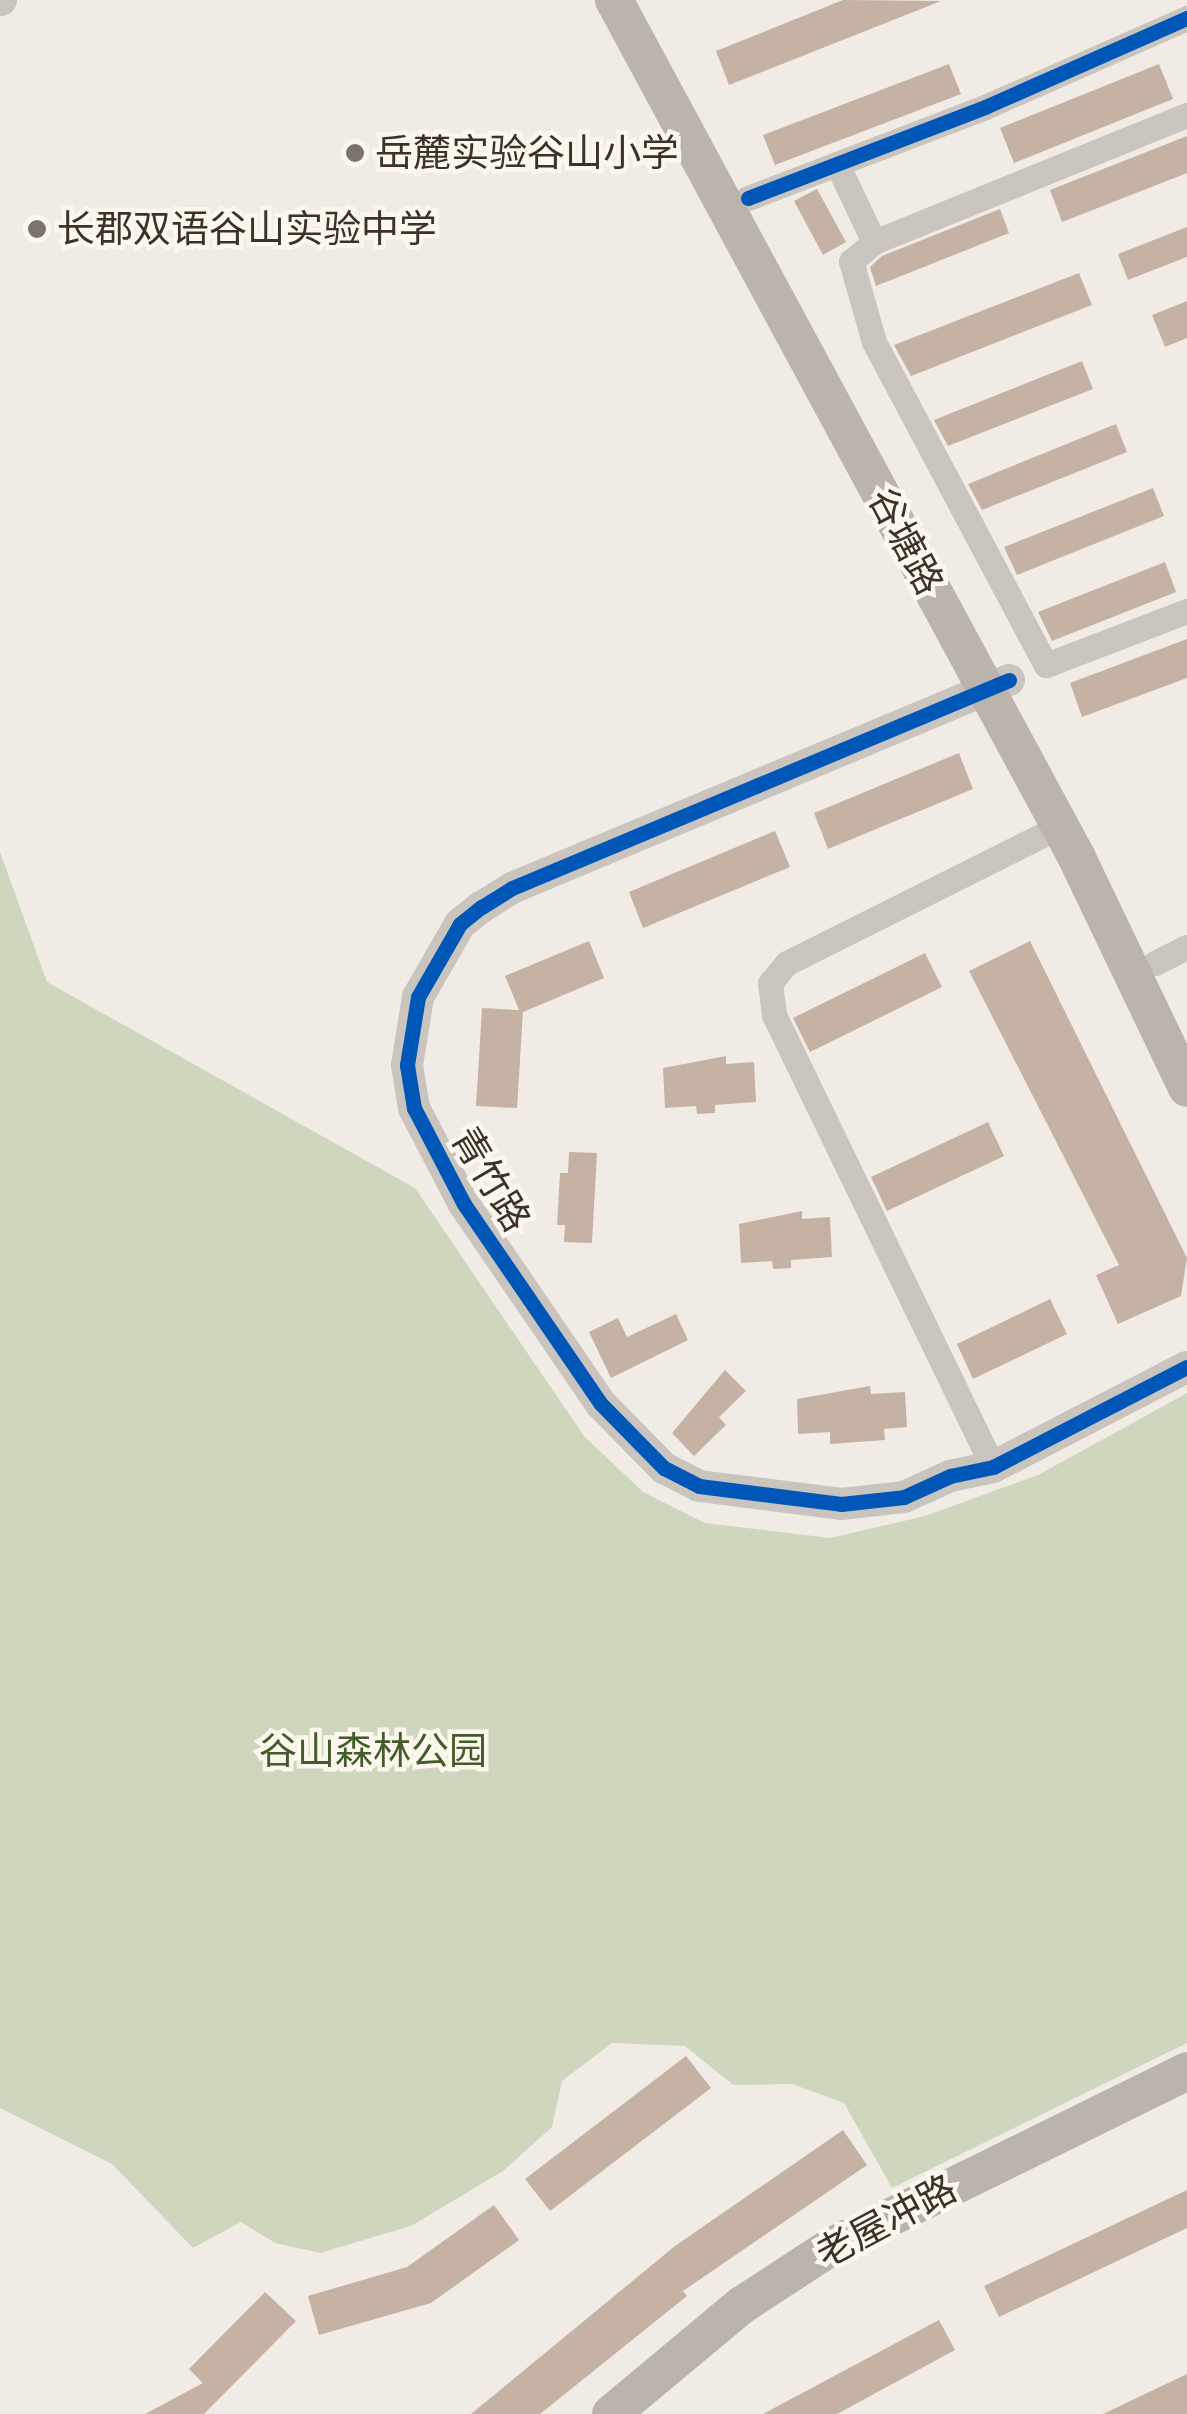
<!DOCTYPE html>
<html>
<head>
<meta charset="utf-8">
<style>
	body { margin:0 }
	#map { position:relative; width:1187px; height:2414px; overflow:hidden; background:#f0ece5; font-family:Mulish,"Noto Sans SC",sans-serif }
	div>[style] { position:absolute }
	.green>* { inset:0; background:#ced7be }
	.building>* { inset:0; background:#c5b2a5 }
	.minor>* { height:25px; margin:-12.5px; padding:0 12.5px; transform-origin:12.5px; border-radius:12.5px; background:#c9c4bd }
	.tertiary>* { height:32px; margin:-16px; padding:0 16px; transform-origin:16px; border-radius:16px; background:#c9c4bd }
	.secondary>* { height:38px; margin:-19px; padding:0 19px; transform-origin:19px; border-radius:19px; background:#bab4ad }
	.cycleway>* { height:15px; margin:-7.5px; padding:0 7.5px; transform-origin:7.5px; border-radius:7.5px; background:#0057b8 }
	.dots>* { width:28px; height:28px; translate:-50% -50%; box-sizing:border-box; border:5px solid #fbf7ed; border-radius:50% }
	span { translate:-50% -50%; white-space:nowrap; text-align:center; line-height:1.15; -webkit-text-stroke:9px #fbf7ed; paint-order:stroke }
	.poi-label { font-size:38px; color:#3b322a }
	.left { translate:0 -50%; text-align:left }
	.street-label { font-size:38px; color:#3b322a }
	.park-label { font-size:38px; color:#445b2c }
</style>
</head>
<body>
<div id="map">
	<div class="green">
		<div style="clip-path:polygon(0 852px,47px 982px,415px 1188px,584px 1436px,643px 1492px,705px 1523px,830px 1538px,925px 1516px,1038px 1475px,1187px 1393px,1187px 2043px,892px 2188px,844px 2103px,792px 2084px,733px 2085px,685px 2046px,612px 2043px,562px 2081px,552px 2127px,503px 2171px,411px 2226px,320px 2253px,275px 2243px,241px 2222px,193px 2248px,112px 2164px,0 2108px)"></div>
	</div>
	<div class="building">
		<div style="clip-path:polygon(843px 0,941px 1px,729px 85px,716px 51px)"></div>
		<div style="clip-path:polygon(949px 64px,961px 94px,775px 165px,763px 135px)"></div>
		<div style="clip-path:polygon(1159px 64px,1173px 99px,1014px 163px,1000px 128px)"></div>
		<div style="clip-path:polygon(1187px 136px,1187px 173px,1062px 222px,1050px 190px)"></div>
		<div style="clip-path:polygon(817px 189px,846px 242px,823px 255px,794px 201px)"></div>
		<div style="clip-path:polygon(1000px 209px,1009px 233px,876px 286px,870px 267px,882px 256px)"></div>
		<div style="clip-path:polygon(1187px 227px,1187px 257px,1128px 280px,1118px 254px)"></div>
		<div style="clip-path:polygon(1079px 273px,1092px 305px,911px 376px,894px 345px)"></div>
		<div style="clip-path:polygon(1187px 301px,1187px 338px,1165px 347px,1152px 315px)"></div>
		<div style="clip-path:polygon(1082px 361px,1093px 389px,948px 446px,934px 420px)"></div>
		<div style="clip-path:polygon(1116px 424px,1127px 452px,982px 510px,968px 484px)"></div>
		<div style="clip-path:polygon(1153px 488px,1164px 516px,1017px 575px,1004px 547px)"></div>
		<div style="clip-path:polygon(1165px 562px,1176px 592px,1052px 641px,1038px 612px)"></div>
		<div style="clip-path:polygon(1187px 639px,1187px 678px,1082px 717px,1070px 683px)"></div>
		<div style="clip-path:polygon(959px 753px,973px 789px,828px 849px,814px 813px)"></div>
		<div style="clip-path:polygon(775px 831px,790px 867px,643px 928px,629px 892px)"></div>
		<div style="clip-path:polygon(589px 941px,604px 978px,523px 1012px,517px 1108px,476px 1106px,482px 1008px,519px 1010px,505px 976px)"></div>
		<div style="clip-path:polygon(1030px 941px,1187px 1258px,1181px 1296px,1118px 1324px,1096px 1275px,1119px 1265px,969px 971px)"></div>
		<div style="clip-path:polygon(925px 953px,942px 987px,810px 1052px,793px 1018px)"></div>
		<div style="clip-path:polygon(726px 1056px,726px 1064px,754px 1062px,756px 1102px,715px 1105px,715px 1113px,697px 1114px,696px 1106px,665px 1108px,663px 1068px)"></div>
		<div style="clip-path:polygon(988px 1122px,1004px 1156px,887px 1211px,871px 1177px)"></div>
		<div style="clip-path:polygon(569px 1152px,597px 1153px,592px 1243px,564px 1242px,565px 1225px,557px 1225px,560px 1173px,568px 1173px)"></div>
		<div style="clip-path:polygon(802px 1211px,802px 1219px,830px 1217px,832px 1257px,791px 1260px,791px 1268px,773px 1269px,772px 1261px,741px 1263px,739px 1224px)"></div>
		<div style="clip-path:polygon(1050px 1299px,1067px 1334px,973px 1379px,957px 1344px)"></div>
		<div style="clip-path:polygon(676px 1314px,688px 1340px,611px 1378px,589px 1332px,618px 1318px,627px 1337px)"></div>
		<div style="clip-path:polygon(725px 1370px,746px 1391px,719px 1417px,726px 1425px,694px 1456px,672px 1433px)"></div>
		<div style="clip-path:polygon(870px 1386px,871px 1394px,905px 1392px,907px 1427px,884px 1429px,885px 1440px,830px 1444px,830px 1432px,798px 1434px,797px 1399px)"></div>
		<div style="clip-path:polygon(686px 2056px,711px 2088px,550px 2211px,525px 2179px)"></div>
		<div style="clip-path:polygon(843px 2130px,867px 2165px,683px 2291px,687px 2296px,540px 2414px,471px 2414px,675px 2246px)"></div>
		<div style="clip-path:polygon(1187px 2190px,1187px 2228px,999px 2317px,984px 2286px)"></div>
		<div style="clip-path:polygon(494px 2205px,519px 2240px,431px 2303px,319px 2335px,308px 2296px,407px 2267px)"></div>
		<div style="clip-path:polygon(265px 2292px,296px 2321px,204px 2414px,145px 2414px,203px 2383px,189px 2369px)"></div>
		<div style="clip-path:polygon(939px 2320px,955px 2350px,837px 2414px,763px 2414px)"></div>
		<div style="clip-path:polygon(1187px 2374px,1187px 2414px,1103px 2414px)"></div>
	</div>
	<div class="minor">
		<div style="left:837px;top:164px;width:86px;rotate:64.6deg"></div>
		<div style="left:874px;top:242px;width:338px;rotate:-22.1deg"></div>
		<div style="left:748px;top:198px;width:254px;rotate:-21deg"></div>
		<div style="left:985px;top:107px;width:221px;rotate:-23.8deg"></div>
		<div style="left:874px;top:242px;width:30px;rotate:140deg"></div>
		<div style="left:851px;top:261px;width:84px;rotate:74.1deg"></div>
		<div style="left:874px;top:342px;width:366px;rotate:62deg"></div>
		<div style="left:1046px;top:665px;width:151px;rotate:-21deg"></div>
		<div style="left:1155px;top:963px;width:36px;rotate:-27deg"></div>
		<div style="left:993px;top:1467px;width:502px;rotate:-115.85deg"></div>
		<div style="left:774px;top:1015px;width:32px;rotate:-97deg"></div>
		<div style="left:770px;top:983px;width:26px;rotate:-50deg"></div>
		<div style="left:787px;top:963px;width:305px;rotate:-26.6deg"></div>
	</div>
	<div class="tertiary">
		<div style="left:0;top:0;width:1px"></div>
		<div style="left:1009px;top:680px;width:539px;rotate:157.29deg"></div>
		<div style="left:512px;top:888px;width:36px;rotate:148deg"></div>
		<div style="left:481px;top:907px;width:27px;rotate:141deg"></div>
		<div style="left:460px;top:924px;width:84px;rotate:119.9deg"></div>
		<div style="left:418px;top:997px;width:69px;rotate:99.2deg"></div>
		<div style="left:407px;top:1065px;width:44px;rotate:80.8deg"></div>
		<div style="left:414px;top:1108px;width:108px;rotate:62.5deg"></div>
		<div style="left:464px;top:1204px;width:242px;rotate:55.6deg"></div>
		<div style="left:601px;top:1404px;width:90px;rotate:45.5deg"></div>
		<div style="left:664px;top:1468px;width:39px;rotate:27deg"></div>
		<div style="left:699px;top:1486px;width:143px;rotate:7.2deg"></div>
		<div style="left:841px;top:1504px;width:63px;rotate:-6.3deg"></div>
		<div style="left:904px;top:1497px;width:51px;rotate:-24.5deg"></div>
		<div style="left:950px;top:1476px;width:44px;rotate:-11.8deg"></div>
		<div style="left:993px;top:1467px;width:218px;rotate:-27.3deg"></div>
	</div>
	<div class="secondary">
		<div style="left:614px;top:0;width:973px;rotate:61.64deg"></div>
		<div style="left:1076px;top:856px;width:257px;rotate:64.4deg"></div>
		<div style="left:611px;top:2414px;width:170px;rotate:-39.8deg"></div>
		<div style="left:742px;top:2305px;width:108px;rotate:-33.2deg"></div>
		<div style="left:832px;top:2246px;width:396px;rotate:-26.2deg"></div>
	</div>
	<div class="cycleway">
		<div style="left:748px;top:198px;width:254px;rotate:-21deg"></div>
		<div style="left:985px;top:107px;width:221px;rotate:-23.8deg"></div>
		<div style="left:1009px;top:680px;width:539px;rotate:157.29deg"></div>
		<div style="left:512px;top:888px;width:36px;rotate:148deg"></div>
		<div style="left:481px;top:907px;width:27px;rotate:141deg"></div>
		<div style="left:460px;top:924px;width:84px;rotate:119.9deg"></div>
		<div style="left:418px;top:997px;width:69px;rotate:99.2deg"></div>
		<div style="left:407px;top:1065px;width:44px;rotate:80.8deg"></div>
		<div style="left:414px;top:1108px;width:108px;rotate:62.5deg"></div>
		<div style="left:464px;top:1204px;width:242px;rotate:55.6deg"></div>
		<div style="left:601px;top:1404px;width:90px;rotate:45.5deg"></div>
		<div style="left:664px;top:1468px;width:39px;rotate:27deg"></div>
		<div style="left:699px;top:1486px;width:143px;rotate:7.2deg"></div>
		<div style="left:841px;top:1504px;width:63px;rotate:-6.3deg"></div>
		<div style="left:904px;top:1497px;width:51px;rotate:-24.5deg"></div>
		<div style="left:950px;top:1476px;width:44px;rotate:-11.8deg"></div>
		<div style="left:993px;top:1467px;width:218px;rotate:-27.3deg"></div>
	</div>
	<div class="dots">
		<div style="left:355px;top:153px;background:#7a736b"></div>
		<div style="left:37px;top:229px;background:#7a736b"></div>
	</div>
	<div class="poi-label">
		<span class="left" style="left:375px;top:153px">岳麓实验谷山小学</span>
		<span class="left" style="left:57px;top:229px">长郡双语谷山实验中学</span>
	</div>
	<div class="street-label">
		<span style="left:906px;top:541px;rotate:62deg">谷塘路</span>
		<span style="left:491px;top:1179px;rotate:59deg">青竹路</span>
		<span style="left:886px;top:2221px;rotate:-28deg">老屋冲路</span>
	</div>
	<div class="park-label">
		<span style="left:373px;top:1751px">谷山森林公园</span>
	</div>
</div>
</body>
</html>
